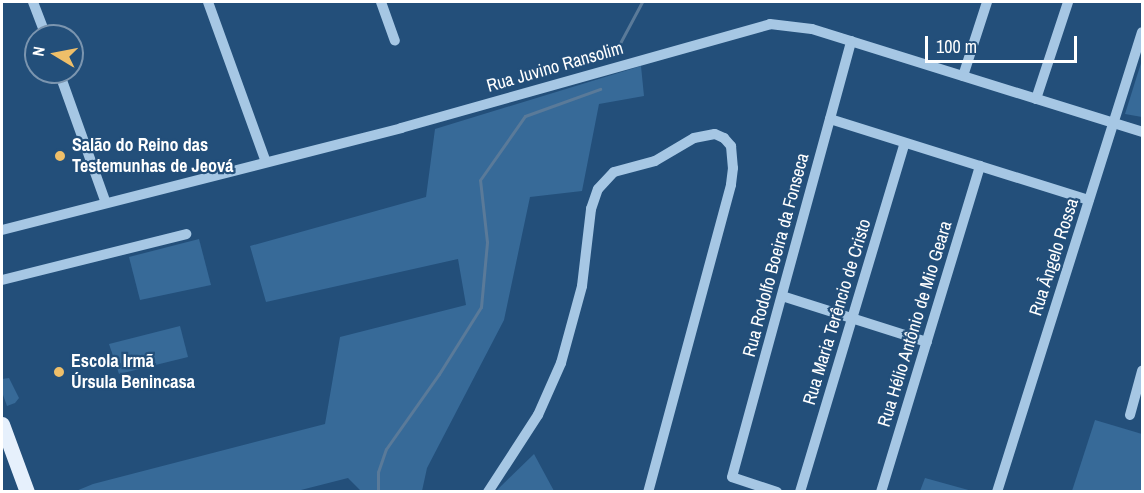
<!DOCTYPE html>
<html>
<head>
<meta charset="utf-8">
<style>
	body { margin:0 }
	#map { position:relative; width:1144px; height:493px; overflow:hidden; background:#234f7a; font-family:"Archivo Narrow",sans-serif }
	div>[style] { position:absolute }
	.green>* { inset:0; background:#376a98 }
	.stream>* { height:3px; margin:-1.5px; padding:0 1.5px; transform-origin:1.5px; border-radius:1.5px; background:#5a7a99 }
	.minor>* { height:10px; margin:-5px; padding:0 5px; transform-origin:5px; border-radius:5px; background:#a6c7e4 }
	.major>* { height:15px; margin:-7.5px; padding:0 7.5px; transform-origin:7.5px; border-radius:7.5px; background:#e6f0fc }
	.dots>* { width:16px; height:16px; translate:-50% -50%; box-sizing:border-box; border:3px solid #234f7a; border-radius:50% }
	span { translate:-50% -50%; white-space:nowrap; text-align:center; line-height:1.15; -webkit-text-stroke:4.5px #234f7a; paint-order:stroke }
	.street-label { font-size:18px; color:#fff }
	.poi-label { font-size:18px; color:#fff; font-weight:700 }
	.left { translate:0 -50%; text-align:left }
	.frame { position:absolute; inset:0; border:3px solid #fff; pointer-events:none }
	.north { position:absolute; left:24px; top:24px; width:60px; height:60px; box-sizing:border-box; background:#234f7a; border:2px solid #7b95af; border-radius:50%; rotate:280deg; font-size:16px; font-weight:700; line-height:24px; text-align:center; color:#fff }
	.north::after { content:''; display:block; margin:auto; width:21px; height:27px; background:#efbf69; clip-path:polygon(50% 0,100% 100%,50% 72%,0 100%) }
	.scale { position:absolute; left:925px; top:36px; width:152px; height:27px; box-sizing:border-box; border:3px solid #fff; border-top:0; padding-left:8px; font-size:18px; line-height:21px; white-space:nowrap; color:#fff; -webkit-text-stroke:4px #234f7a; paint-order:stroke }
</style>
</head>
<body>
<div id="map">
	<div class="green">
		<div style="clip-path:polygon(1142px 60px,1142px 117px,1125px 114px)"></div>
		<div style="clip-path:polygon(641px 66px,644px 96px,599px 104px,582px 191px,530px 197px,504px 320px,427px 468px,422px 491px,361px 491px,348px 478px,297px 491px,76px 491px,93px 484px,325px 424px,340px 337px,466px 305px,458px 259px,266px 302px,250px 246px,426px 197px,435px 129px)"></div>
		<div style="clip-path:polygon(199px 239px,211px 285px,140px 300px,129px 257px)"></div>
		<div style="clip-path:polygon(180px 326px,188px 357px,119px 374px,109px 344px)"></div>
		<div style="clip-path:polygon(9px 378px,19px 398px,15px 403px,7px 406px,2px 392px,2px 379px)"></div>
		<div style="clip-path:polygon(1095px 420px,1142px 434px,1142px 491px,1072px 491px)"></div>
		<div style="clip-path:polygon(534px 454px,554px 491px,496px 491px)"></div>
		<div style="clip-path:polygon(925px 478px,972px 491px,920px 491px)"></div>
	</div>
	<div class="stream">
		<div style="left:619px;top:45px;width:49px;rotate:-61.9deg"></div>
		<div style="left:378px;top:492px;width:20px;rotate:-90deg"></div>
		<div style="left:378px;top:472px;width:24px;rotate:-71deg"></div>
		<div style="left:386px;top:449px;width:92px;rotate:-54.8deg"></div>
		<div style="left:439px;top:374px;width:79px;rotate:-57.9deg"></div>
		<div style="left:481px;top:307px;width:65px;rotate:-84.7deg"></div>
		<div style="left:487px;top:242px;width:62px;rotate:-96.4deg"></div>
		<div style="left:480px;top:180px;width:78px;rotate:-54.9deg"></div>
		<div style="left:525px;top:116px;width:80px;rotate:-19.8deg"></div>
	</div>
	<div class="minor">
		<div style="left:33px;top:2px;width:36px;rotate:69deg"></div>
		<div style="left:208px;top:2px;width:170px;rotate:70.1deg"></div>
		<div style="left:381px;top:2px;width:41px;rotate:70.3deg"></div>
		<div style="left:59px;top:72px;width:139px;rotate:70.3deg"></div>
		<div style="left:963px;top:76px;width:78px;rotate:-72deg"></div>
		<div style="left:1036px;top:99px;width:102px;rotate:-71.7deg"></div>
		<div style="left:830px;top:119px;width:271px;rotate:17.4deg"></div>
		<div style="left:2px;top:230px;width:412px;rotate:-14.3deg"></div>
		<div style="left:401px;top:128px;width:383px;rotate:-15.7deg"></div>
		<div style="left:770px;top:24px;width:42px;rotate:6.8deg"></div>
		<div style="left:812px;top:29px;width:346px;rotate:17.3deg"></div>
		<div style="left:2px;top:280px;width:190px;rotate:-14deg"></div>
		<div style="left:782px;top:296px;width:152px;rotate:17.6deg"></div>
		<div style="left:1130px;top:415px;width:46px;rotate:-74.7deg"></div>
		<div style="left:488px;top:492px;width:92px;rotate:-57deg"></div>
		<div style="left:538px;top:415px;width:57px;rotate:-66.1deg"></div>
		<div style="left:561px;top:363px;width:80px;rotate:-74.7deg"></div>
		<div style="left:582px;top:286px;width:78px;rotate:-83.3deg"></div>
		<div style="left:591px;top:209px;width:21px;rotate:-71deg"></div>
		<div style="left:598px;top:189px;width:23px;rotate:-47deg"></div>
		<div style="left:614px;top:172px;width:42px;rotate:-15deg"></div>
		<div style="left:655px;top:161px;width:45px;rotate:-30.5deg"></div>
		<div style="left:694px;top:138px;width:21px;rotate:-11deg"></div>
		<div style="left:715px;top:134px;width:10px;rotate:24deg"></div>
		<div style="left:724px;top:138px;width:11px;rotate:49deg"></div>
		<div style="left:731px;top:146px;width:22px;rotate:85deg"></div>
		<div style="left:733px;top:168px;width:17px;rotate:97deg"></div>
		<div style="left:731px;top:185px;width:318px;rotate:105.1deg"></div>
		<div style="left:777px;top:492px;width:47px;rotate:-161.6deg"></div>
		<div style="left:732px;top:477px;width:452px;rotate:-74.7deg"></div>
		<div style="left:800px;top:492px;width:364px;rotate:-73.3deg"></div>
		<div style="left:881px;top:492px;width:341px;rotate:-73.1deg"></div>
		<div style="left:997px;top:492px;width:482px;rotate:-72.5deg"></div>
	</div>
	<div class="major">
		<div style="left:2px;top:424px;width:72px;rotate:69.8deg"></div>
	</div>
	<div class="dots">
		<div style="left:60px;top:156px;background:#efbf69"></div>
		<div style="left:59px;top:372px;background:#efbf69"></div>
	</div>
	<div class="street-label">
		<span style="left:555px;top:67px;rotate:-16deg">Rua Juvino Ransolim</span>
		<span style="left:776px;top:255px;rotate:-75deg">Rua Rodolfo Boeira da Fonseca</span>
		<span style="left:1054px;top:257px;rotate:-72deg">Rua Ângelo Rossa</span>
		<span style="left:837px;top:312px;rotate:-73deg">Rua Maria Terêncio de Cristo</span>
		<span style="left:915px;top:324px;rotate:-73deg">Rua Hélio Antônio de Mio Geara</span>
	</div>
	<div class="poi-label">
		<span class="left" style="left:72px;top:156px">Salão do Reino das<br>Testemunhas de Jeová</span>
		<span class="left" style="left:71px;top:372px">Escola Irmã<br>Úrsula Benincasa</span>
	</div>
	<div class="frame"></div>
	<div class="north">N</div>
	<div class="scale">100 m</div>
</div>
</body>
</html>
